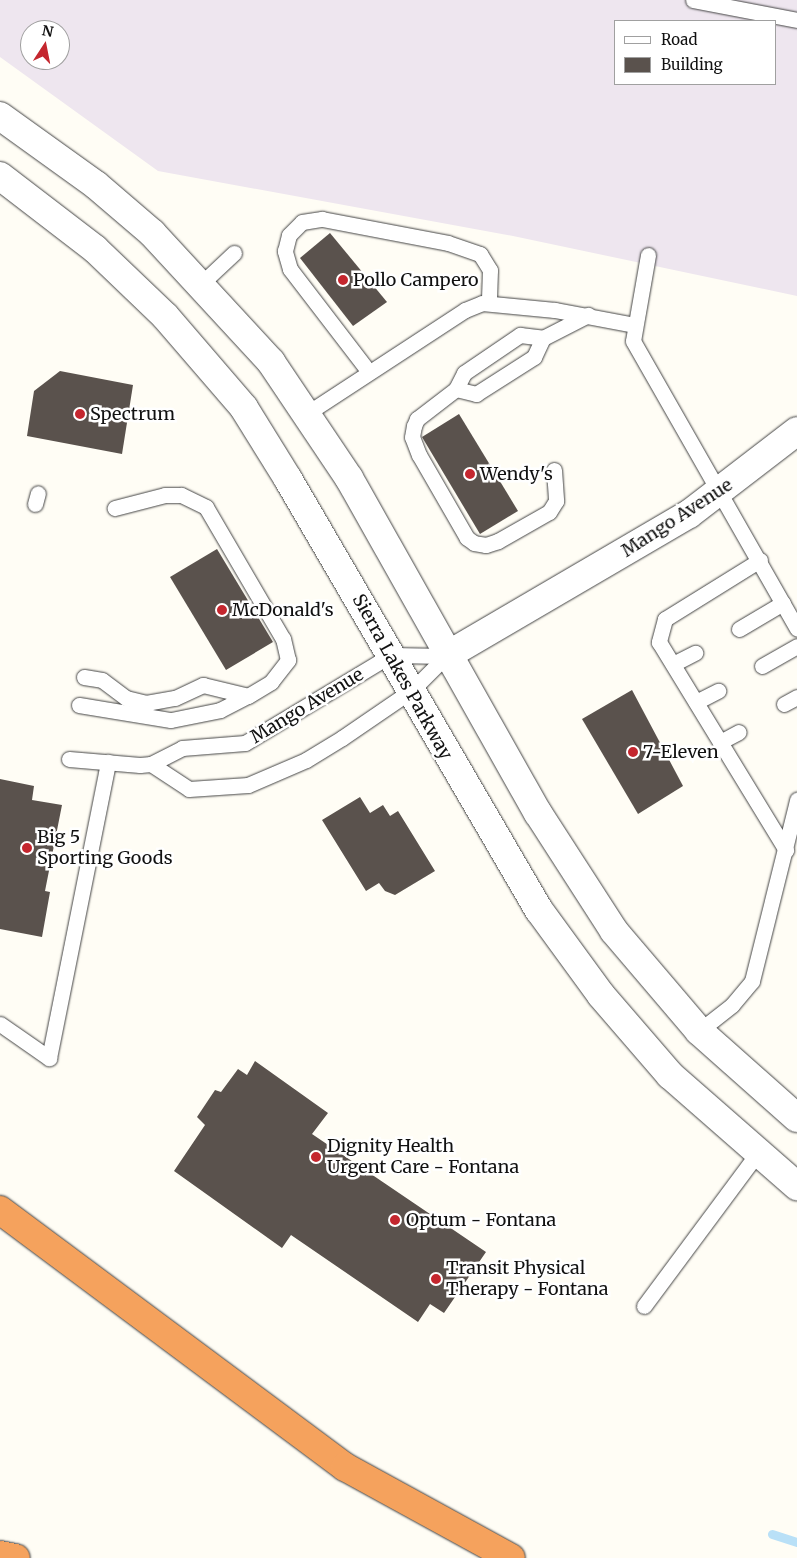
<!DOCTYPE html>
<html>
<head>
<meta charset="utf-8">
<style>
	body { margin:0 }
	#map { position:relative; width:797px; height:1558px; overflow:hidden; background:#fffdf5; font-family:Merriweather,serif }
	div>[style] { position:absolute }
	.industrial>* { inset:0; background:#eee6ef }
	.stream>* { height:9px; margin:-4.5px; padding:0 4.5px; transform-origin:4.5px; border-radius:4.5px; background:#b9e0f7 }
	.building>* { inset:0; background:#5a524d }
	.roads { filter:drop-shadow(0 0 1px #444) drop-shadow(0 0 1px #444) }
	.service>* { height:15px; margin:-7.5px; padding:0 7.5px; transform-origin:7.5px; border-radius:7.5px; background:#fff }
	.minor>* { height:28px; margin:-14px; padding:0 14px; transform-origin:14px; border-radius:14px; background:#fff }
	.tertiary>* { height:28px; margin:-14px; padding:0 14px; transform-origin:14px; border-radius:14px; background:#fff }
	.motorway>* { height:28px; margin:-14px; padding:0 14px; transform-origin:14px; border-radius:14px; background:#f5a25d }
	.dots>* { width:14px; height:14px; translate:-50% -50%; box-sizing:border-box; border:2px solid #fff; border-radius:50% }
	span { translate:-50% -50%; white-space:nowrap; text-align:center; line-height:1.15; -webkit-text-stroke:5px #fff; paint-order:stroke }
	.poi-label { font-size:18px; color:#111 }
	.left { translate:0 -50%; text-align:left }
	.street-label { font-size:18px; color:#111 }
	.legend { position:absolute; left:614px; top:20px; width:162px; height:65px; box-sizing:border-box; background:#fff; border:1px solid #a0a0a0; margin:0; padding:6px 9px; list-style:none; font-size:15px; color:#111 }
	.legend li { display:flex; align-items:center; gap:10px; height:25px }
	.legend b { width:25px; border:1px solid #a0a0a0 }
	.north { position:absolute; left:20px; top:20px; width:50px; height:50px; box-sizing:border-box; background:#fff; border:1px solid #a0a0a0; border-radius:50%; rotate:11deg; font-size:14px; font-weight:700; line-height:20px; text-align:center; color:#111 }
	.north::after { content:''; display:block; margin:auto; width:18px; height:22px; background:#c4262e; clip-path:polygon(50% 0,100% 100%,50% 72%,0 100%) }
</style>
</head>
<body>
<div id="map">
	<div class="industrial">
		<div style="clip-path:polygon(evenodd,0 0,797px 0,797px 296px,513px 236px,158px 171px,0 57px,0 0,616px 21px,776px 21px,776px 84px,616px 84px,616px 21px,0 0,30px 30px,60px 30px,60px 60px,30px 60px,30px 30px)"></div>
	</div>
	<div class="stream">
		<div style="left:772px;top:1534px;width:26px;rotate:18deg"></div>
	</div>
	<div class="building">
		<div style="clip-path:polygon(330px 233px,387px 302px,353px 326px,300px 258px)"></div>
		<div style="clip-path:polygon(60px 371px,133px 385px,122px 454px,27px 436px,34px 391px)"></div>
		<div style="clip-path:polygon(459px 414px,518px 511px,480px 534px,422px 437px)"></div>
		<div style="clip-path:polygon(217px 549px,273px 642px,226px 670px,170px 577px)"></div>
		<div style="clip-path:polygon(632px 690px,683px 786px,638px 814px,582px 719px)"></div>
		<div style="clip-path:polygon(0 779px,34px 786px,32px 800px,62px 805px,45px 891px,50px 892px,42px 937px,0 929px)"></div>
		<div style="clip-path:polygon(360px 797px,370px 813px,383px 805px,390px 816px,398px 811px,435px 871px,395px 895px,385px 891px,379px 883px,366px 891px,322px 820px)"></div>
		<div style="clip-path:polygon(255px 1061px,328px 1113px,312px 1134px,486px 1252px,444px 1313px,430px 1304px,418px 1322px,291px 1235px,282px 1248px,174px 1171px,205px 1125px,197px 1117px,215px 1090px,221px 1092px,238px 1069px,247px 1075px)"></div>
	</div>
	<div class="roads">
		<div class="service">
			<div style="left:693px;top:0;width:106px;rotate:10.9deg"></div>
			<div style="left:648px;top:255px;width:87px;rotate:99.9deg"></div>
			<div style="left:633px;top:341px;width:331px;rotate:60.3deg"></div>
			<div style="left:202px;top:283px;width:44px;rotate:-43.2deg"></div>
			<div style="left:369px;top:372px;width:130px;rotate:-127.5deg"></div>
			<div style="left:290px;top:269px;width:19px;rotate:-106deg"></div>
			<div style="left:285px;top:251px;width:16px;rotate:-76deg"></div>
			<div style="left:289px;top:235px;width:18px;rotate:-45deg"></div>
			<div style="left:302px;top:222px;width:20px;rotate:-9deg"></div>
			<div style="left:322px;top:219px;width:128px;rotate:10.8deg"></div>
			<div style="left:448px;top:243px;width:34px;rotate:19deg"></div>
			<div style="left:480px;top:254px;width:19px;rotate:58deg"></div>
			<div style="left:490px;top:270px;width:33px;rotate:92deg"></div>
			<div style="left:456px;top:389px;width:21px;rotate:14deg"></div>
			<div style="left:476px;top:394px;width:69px;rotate:-32.5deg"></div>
			<div style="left:534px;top:357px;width:21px;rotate:-65deg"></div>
			<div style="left:306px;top:414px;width:190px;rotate:-33.2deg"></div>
			<div style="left:465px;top:310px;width:18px;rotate:-22deg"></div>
			<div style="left:482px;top:303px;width:73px;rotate:5.5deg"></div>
			<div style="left:555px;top:310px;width:81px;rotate:10.6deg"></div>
			<div style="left:554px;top:470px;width:31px;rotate:86deg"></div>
			<div style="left:556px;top:501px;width:13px;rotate:122deg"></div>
			<div style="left:549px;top:512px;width:59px;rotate:150.4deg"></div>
			<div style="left:498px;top:541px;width:13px;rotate:162deg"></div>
			<div style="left:486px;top:545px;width:12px;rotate:-171deg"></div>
			<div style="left:474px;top:543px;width:9px;rotate:-144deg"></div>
			<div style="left:467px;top:538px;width:96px;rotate:-120deg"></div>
			<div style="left:419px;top:455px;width:19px;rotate:-111deg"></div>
			<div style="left:412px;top:437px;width:11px;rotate:-80deg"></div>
			<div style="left:414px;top:426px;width:8px;rotate:-67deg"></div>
			<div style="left:417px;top:419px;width:49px;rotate:-37.6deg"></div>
			<div style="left:456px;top:389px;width:18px;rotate:-63deg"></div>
			<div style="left:464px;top:373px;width:68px;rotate:-34.2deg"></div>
			<div style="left:520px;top:335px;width:23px;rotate:7deg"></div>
			<div style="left:543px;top:338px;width:51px;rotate:-27.1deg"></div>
			<div style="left:35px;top:504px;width:11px;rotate:-75deg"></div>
			<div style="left:760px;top:560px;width:112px;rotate:148.2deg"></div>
			<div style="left:665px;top:619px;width:24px;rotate:105deg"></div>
			<div style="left:659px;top:642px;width:244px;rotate:58.6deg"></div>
			<div style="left:739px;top:629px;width:51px;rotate:-30.6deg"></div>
			<div style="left:673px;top:664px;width:25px;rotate:-27deg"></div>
			<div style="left:762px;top:666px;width:40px;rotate:-29.7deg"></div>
			<div style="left:84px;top:677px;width:18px;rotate:9deg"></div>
			<div style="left:102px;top:680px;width:30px;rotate:37deg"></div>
			<div style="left:126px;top:698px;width:21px;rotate:14deg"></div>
			<div style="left:146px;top:703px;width:29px;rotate:-10deg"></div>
			<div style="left:175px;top:698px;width:31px;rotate:-25deg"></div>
			<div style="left:203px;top:685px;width:46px;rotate:13.7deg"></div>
			<div style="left:248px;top:696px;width:27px;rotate:-31deg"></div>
			<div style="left:271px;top:682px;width:28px;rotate:-52deg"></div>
			<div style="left:288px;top:660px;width:22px;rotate:-103deg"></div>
			<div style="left:283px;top:639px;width:153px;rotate:-120.3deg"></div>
			<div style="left:206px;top:507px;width:28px;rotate:-154deg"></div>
			<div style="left:181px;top:495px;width:16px;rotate:180deg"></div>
			<div style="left:165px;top:495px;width:52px;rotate:165.4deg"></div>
			<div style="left:696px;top:702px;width:25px;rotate:-27deg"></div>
			<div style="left:784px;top:704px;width:15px;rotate:-28deg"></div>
			<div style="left:79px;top:705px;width:93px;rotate:9.3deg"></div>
			<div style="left:171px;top:720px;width:50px;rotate:-11.5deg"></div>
			<div style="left:220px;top:710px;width:31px;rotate:-27deg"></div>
			<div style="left:720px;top:742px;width:21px;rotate:-28deg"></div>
			<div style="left:69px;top:759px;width:71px;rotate:4.8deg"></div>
			<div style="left:140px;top:765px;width:11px;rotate:-5deg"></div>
			<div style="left:151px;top:764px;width:35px;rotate:-27deg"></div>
			<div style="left:182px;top:748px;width:63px;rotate:-4.5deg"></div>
			<div style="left:245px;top:743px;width:170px;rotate:-31.1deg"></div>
			<div style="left:391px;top:655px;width:55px;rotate:1deg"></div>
			<div style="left:151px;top:764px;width:45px;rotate:33.3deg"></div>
			<div style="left:189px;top:789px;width:59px;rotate:-3.9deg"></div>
			<div style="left:248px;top:785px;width:63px;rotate:-23.3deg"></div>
			<div style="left:306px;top:760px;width:42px;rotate:-31.4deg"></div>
			<div style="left:342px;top:738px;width:85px;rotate:-34.4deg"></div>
			<div style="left:412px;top:690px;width:48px;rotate:-45deg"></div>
			<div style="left:0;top:1024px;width:60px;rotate:34.8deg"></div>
			<div style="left:49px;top:1058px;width:302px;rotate:-78.7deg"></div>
			<div style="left:699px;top:1031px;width:42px;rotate:-38.2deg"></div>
			<div style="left:732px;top:1005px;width:31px;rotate:-50deg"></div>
			<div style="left:752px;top:981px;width:187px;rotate:-76deg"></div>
			<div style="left:644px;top:1306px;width:189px;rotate:-53.4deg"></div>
		</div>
		<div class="minor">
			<div style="left:446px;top:656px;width:281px;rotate:-30.3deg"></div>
			<div style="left:689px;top:514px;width:136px;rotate:-37.5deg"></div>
		</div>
		<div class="tertiary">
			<div style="left:0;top:116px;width:118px;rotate:35.7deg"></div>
			<div style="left:96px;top:185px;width:74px;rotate:40.6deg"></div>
			<div style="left:152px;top:233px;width:176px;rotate:47.3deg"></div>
			<div style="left:271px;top:362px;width:140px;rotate:56.1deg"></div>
			<div style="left:349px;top:478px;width:385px;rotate:60.6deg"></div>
			<div style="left:538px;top:813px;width:140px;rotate:57.2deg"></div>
			<div style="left:614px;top:931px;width:131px;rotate:49.6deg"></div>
			<div style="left:699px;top:1031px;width:131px;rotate:41.6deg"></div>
			<div style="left:0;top:176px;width:120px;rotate:37.5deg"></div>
			<div style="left:95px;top:249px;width:97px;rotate:43.7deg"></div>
			<div style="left:165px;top:316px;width:121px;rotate:49.3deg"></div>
			<div style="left:244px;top:408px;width:84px;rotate:58.2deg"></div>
			<div style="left:288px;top:479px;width:499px;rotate:59.8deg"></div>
			<div style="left:539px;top:910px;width:105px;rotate:53.9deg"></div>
			<div style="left:601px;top:995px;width:106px;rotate:49.2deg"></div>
			<div style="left:670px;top:1075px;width:169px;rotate:41.2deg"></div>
		</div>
		<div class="motorway">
			<div style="left:0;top:1210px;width:430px;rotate:36.7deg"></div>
			<div style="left:345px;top:1467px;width:189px;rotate:28.7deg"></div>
			<div style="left:0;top:1555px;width:16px;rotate:11deg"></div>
		</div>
	</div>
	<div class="dots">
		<div style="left:343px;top:280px;background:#c4262e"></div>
		<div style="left:80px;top:414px;background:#c4262e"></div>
		<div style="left:470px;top:474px;background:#c4262e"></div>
		<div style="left:222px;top:610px;background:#c4262e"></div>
		<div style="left:633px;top:752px;background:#c4262e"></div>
		<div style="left:27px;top:848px;background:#c4262e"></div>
		<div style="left:316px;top:1157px;background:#c4262e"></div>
		<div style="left:395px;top:1220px;background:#c4262e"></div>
		<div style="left:436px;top:1279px;background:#c4262e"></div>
	</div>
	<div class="poi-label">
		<span class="left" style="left:353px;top:280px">Pollo Campero</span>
		<span class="left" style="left:90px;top:414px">Spectrum</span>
		<span class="left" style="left:480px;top:474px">Wendy's</span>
		<span class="left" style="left:232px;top:610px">McDonald's</span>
		<span class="left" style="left:643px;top:752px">7-Eleven</span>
		<span class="left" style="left:37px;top:848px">Big 5<br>Sporting Goods</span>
		<span class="left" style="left:327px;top:1157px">Dignity Health<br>Urgent Care - Fontana</span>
		<span class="left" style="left:406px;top:1220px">Optum - Fontana</span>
		<span class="left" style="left:446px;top:1279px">Transit Physical<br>Therapy - Fontana</span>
	</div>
	<div class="street-label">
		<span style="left:677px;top:518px;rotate:-33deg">Mango Avenue</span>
		<span style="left:402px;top:677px;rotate:61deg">Sierra Lakes Parkway</span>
		<span style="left:307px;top:706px;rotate:-31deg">Mango Avenue</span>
	</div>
	<ul class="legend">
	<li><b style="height:6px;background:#fff"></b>Road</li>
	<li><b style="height:14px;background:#5a524d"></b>Building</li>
	</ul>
	<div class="north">N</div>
</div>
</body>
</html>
